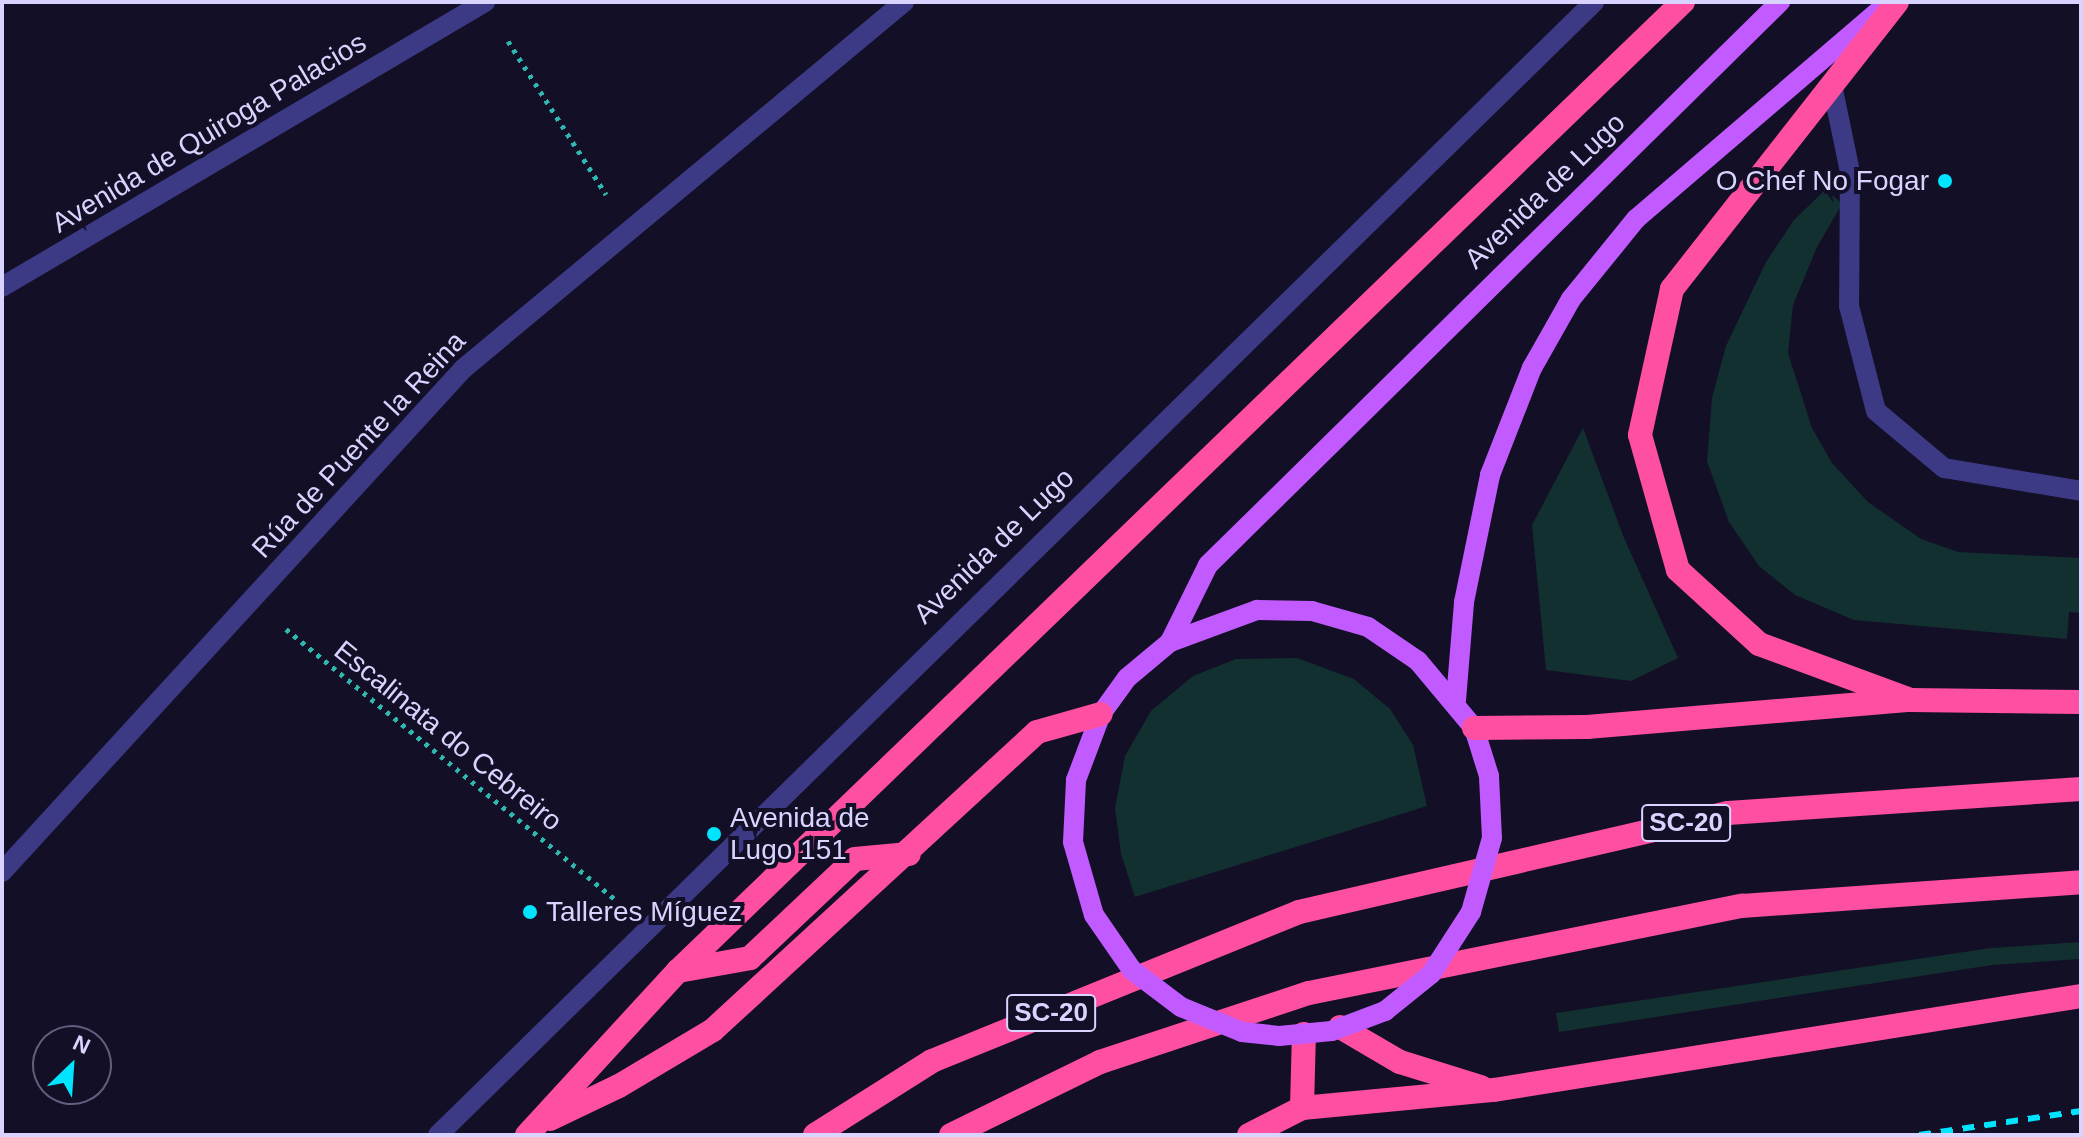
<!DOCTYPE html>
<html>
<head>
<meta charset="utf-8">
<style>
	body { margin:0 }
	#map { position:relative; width:2083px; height:1137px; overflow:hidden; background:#130f26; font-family:Arial,sans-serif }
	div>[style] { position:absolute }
	.green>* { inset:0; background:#12302f }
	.path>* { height:5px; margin-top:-2.5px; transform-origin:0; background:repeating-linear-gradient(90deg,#2fb8b0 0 4px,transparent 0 10px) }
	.lane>* { height:20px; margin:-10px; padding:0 10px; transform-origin:10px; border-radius:10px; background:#3d3a85 }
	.street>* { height:20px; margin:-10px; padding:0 10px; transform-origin:10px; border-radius:10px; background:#3d3a85 }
	.primary>* { height:20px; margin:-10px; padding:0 10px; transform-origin:10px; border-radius:10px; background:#c25bff }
	.highway>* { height:24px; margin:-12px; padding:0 12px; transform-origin:12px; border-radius:12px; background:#ff4fa3 }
	.rail>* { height:6px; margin-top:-3px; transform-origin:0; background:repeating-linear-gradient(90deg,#00e5ff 0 12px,transparent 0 22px) }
	.primary-bridge>* { height:20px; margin:-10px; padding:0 10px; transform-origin:10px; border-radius:10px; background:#c25bff }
	.dots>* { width:22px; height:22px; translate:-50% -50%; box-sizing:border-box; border:4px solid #130f26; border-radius:50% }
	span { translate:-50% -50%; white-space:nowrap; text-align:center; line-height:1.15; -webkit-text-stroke:8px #130f26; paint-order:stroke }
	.shield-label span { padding:2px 6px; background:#130f26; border:2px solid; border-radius:6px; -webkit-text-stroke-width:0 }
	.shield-label { font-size:26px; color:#d9d4ff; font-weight:700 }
	.street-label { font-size:28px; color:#d9d4ff }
	.poi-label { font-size:28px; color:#d9d4ff }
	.right { translate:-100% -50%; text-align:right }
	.left { translate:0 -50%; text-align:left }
	.frame { position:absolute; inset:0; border:4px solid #d9d4ff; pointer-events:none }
	.north { position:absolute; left:32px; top:1025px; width:80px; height:80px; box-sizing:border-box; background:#130f26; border:2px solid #625e7d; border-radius:50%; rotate:25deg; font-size:22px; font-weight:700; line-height:32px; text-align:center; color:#d9d4ff }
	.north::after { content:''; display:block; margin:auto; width:28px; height:36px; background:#00e5ff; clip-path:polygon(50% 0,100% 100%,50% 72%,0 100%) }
</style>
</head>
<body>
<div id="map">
	<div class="green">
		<div style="clip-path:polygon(1826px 189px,1842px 204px,1817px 247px,1793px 305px,1788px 353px,1812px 428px,1832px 463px,1868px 502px,1921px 539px,1958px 552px,2081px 558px,2081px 613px,2069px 612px,2067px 639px,1854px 620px,1795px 595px,1759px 566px,1729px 522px,1707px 461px,1712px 398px,1726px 346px,1766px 262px,1794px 220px)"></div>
		<div style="clip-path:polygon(1583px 428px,1624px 538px,1678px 658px,1631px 681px,1546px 670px,1532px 525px)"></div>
		<div style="clip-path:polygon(1297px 658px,1354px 679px,1390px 709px,1413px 745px,1427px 806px,1135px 897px,1121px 854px,1115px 808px,1125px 756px,1151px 711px,1193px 676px,1236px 659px)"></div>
		<div style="clip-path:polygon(2081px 942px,2081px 959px,1992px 965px,1559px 1032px,1556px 1013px,1991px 948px)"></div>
	</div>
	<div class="path">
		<div style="left:508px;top:41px;width:182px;rotate:57.4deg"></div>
		<div style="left:286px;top:629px;width:426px;rotate:39.4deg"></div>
	</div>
	<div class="lane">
		<div style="left:1832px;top:85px;width:89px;rotate:78.3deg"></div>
		<div style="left:1850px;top:172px;width:134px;rotate:90.4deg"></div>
		<div style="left:1849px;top:306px;width:108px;rotate:75.6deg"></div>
		<div style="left:1876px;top:411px;width:89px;rotate:40deg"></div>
		<div style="left:1944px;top:468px;width:139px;rotate:9.5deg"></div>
	</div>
	<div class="street">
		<div style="left:2px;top:287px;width:561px;rotate:-30.54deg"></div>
		<div style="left:2px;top:872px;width:682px;rotate:-47.49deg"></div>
		<div style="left:463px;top:369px;width:574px;rotate:-39.77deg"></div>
		<div style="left:438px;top:1135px;width:1619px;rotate:-44.42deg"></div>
	</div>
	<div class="primary">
		<div style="left:1170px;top:642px;width:86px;rotate:-63.7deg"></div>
		<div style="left:1208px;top:565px;width:803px;rotate:-44.55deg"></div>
		<div style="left:1456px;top:700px;width:98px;rotate:-85.3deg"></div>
		<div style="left:1464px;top:602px;width:130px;rotate:-78.4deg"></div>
		<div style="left:1490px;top:475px;width:115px;rotate:-68.6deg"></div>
		<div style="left:1532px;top:368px;width:79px;rotate:-60.5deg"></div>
		<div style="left:1571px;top:299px;width:103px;rotate:-50.9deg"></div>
		<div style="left:1636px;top:219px;width:330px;rotate:-40.6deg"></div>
		<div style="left:1073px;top:842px;width:62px;rotate:-87.2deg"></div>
		<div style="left:1076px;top:780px;width:71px;rotate:-69.3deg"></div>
		<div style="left:1101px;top:714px;width:44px;rotate:-54.2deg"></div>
		<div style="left:1127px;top:678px;width:56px;rotate:-39.9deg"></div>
		<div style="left:1170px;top:642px;width:93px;rotate:-20.2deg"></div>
		<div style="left:1257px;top:610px;width:55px;rotate:1deg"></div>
		<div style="left:1312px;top:611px;width:58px;rotate:15.9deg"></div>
		<div style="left:1368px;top:627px;width:60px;rotate:34.2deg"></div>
		<div style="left:1418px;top:661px;width:87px;rotate:50.1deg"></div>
		<div style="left:1474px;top:728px;width:50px;rotate:72.6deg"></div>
	</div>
	<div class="highway">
		<div style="left:1897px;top:2px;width:365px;rotate:128.1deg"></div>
		<div style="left:1672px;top:289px;width:149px;rotate:102.4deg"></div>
		<div style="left:1640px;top:435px;width:140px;rotate:74.3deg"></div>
		<div style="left:1678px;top:570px;width:110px;rotate:42.4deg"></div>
		<div style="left:1759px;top:644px;width:161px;rotate:20.3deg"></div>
		<div style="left:1474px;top:728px;width:113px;rotate:-0.5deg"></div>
		<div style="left:1587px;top:727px;width:324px;rotate:-4.8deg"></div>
		<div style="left:1910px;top:700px;width:171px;rotate:0.7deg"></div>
		<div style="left:678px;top:971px;width:73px;rotate:-10.2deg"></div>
		<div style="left:750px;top:958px;width:144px;rotate:-43.3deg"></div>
		<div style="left:855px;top:859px;width:54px;rotate:-5.3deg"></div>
		<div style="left:1340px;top:1027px;width:69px;rotate:30.3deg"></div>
		<div style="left:1400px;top:1062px;width:85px;rotate:17.2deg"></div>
		<div style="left:1302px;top:1108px;width:74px;rotate:-88.5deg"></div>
		<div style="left:550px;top:1119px;width:76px;rotate:-25.6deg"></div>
		<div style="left:619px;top:1086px;width:109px;rotate:-30.8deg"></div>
		<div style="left:713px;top:1030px;width:440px;rotate:-42.6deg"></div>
		<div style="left:1037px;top:732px;width:66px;rotate:-15.7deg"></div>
		<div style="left:527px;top:1135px;width:223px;rotate:-47.4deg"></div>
		<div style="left:678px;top:971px;width:1396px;rotate:-43.96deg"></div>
		<div style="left:815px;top:1135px;width:138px;rotate:-32.3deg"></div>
		<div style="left:932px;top:1061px;width:396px;rotate:-22.1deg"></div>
		<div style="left:1299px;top:912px;width:440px;rotate:-13deg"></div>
		<div style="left:1728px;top:813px;width:354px;rotate:-3.9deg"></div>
		<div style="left:951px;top:1135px;width:166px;rotate:-26.1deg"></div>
		<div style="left:1100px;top:1062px;width:220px;rotate:-18.3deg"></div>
		<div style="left:1309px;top:993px;width:442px;rotate:-11.4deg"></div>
		<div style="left:1742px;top:906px;width:340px;rotate:-4deg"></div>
		<div style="left:1249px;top:1135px;width:59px;rotate:-27deg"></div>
		<div style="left:1302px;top:1108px;width:193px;rotate:-5.4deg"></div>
		<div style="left:1494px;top:1090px;width:594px;rotate:-9.1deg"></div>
	</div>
	<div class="rail">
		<div style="left:1919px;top:1135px;width:164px;rotate:-8.4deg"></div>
	</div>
	<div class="primary-bridge">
		<div style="left:1073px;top:842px;width:76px;rotate:74deg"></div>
		<div style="left:1094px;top:915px;width:67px;rotate:55.4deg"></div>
		<div style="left:1132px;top:970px;width:61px;rotate:37.1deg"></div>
		<div style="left:1181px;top:1007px;width:66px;rotate:22.3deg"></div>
		<div style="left:1242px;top:1032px;width:37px;rotate:6deg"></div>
		<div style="left:1279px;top:1036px;width:53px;rotate:-5.4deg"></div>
		<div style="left:1332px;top:1031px;width:57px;rotate:-20.7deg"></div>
		<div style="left:1385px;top:1011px;width:59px;rotate:-38.8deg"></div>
		<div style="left:1431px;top:974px;width:74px;rotate:-57.2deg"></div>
		<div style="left:1471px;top:912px;width:77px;rotate:-74.2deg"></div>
		<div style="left:1492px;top:838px;width:62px;rotate:-92.8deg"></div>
	</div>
	<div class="dots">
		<div style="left:1945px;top:181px;background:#00e5ff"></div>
		<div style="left:714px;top:834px;background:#00e5ff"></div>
		<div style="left:530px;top:912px;background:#00e5ff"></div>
	</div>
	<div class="shield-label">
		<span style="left:1686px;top:823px">SC-20</span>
		<span style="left:1051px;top:1013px">SC-20</span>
	</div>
	<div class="street-label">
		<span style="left:209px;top:133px;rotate:-31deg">Avenida de Quiroga Palacios</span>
		<span style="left:1545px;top:191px;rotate:-44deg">Avenida de Lugo</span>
		<span style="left:359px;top:445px;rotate:-47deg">Rúa de Puente la Reina</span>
		<span style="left:994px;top:546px;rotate:-44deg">Avenida de Lugo</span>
		<span style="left:448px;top:736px;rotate:39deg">Escalinata do Cebreiro</span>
	</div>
	<div class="poi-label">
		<span class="right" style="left:1929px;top:181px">O Chef No Fogar</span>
		<span class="left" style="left:730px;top:834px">Avenida de<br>Lugo 151</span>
		<span class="left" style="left:546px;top:912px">Talleres Míguez</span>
	</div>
	<div class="frame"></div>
	<div class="north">N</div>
</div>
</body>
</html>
